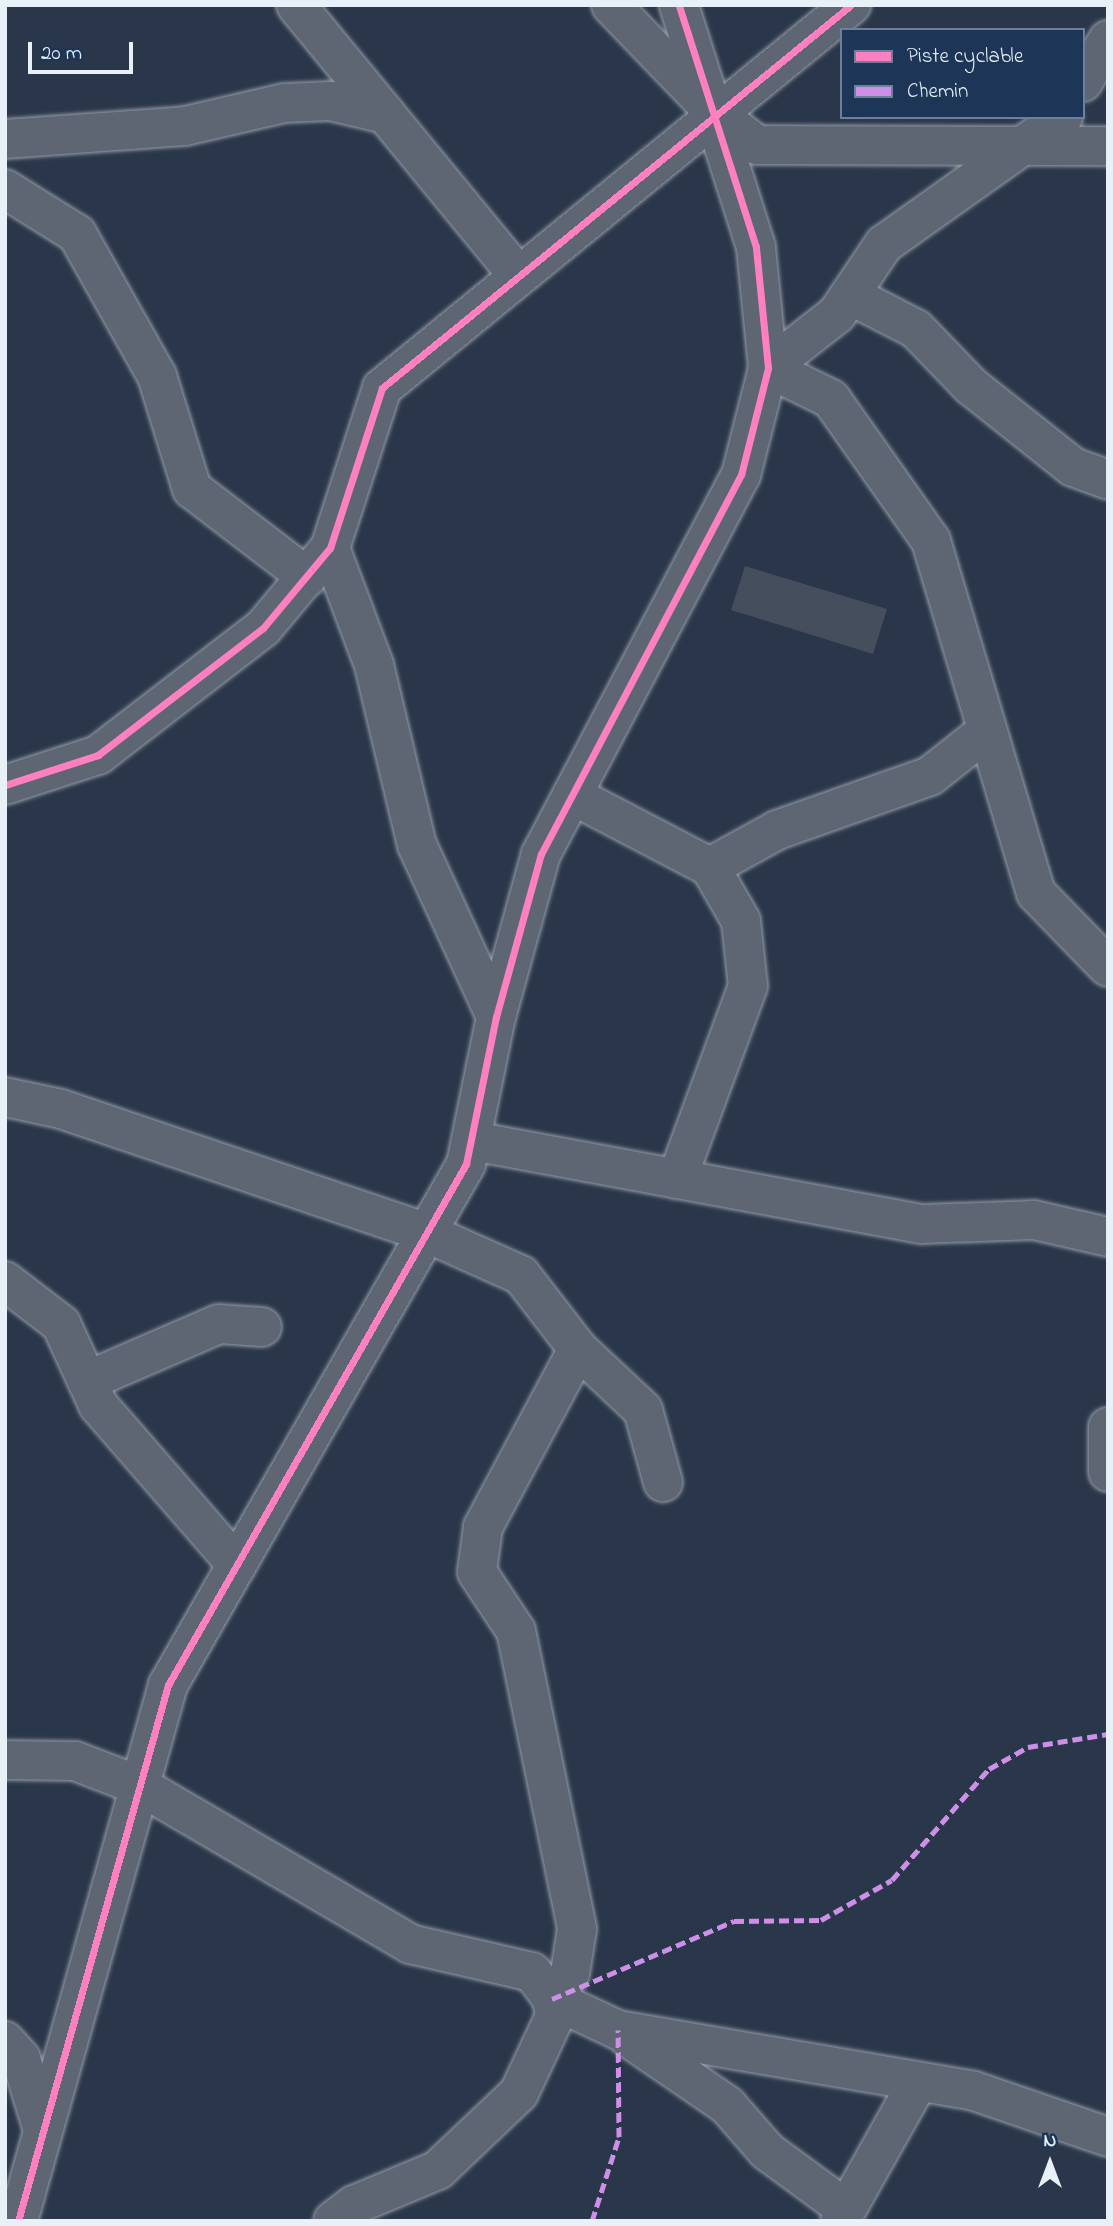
<!DOCTYPE html>
<html>
<head>
<meta charset="utf-8">
<style>
	body { margin:0 }
	#map { position:relative; width:1113px; height:2226px; overflow:hidden; background:#2a374a; font-family:"Indie Flower",sans-serif }
	div>[style] { position:absolute }
	.building>* { inset:0; background:#444e5c }
	.roads { filter:drop-shadow(0 0 2px #959da7) drop-shadow(0 0 2px #959da7) }
	.minor>* { height:38px; margin:-19px; padding:0 19px; transform-origin:19px; border-radius:19px; background:#5d6672 }
	.quiet>* { height:5px; margin-top:-2.5px; transform-origin:0; background:repeating-linear-gradient(90deg,#ce8fe9 0 10px,transparent 0 15px) }
	.cycleway>* { height:7px; margin:-3.5px; padding:0 3.5px; transform-origin:3.5px; border-radius:3.5px; background:#ff80c0 }
	span { translate:-50% -50%; white-space:nowrap; text-align:center; line-height:1.15; -webkit-text-stroke:7px #1d3557; paint-order:stroke }
	.frame { position:absolute; inset:0; border:7px solid #e8f1f8; pointer-events:none }
	.legend { position:absolute; left:840px; top:28px; width:245px; height:91px; box-sizing:border-box; background:#1d3557; border:2px solid #6e8097; margin:0; padding:9px 12px; list-style:none; font-size:21px; color:#e8f1f8 }
	.legend li { display:flex; align-items:center; gap:14px; height:35px }
	.legend b { width:35px; border:2px solid #6e8097 }
	.north { position:absolute; left:1015px; top:2128px; width:70px; height:70px; -webkit-text-stroke:5px #1d3557; paint-order:stroke; rotate:0deg; font-size:19px; font-weight:700; line-height:28px; text-align:center; color:#e8f1f8 }
	.north::after { content:''; display:block; margin:auto; width:24px; height:32px; background:#e8f1f8; clip-path:polygon(50% 0,100% 100%,50% 72%,0 100%) }
	.scale { position:absolute; left:28px; top:42px; width:105px; height:32px; box-sizing:border-box; border:4px solid #e8f1f8; border-top:0; padding-left:9px; font-size:21px; line-height:24px; white-space:nowrap; color:#e8f1f8; -webkit-text-stroke:5px #1d3557; paint-order:stroke }
</style>
</head>
<body>
<div id="map">
	<div class="building">
		<div style="clip-path:polygon(745px 566px,887px 609px,873px 654px,731px 610px)"></div>
	</div>
	<div class="roads">
		<div class="minor">
			<div style="left:296px;top:5px;width:350px;rotate:50.6deg"></div>
			<div style="left:611px;top:5px;width:149px;rotate:46.1deg"></div>
			<div style="left:714px;top:112px;width:54px;rotate:37.5deg"></div>
			<div style="left:757px;top:145px;width:351px;rotate:0.2deg"></div>
			<div style="left:1083px;top:82px;width:49px;rotate:-59.2deg"></div>
			<div style="left:1063px;top:117px;width:219px;rotate:144.6deg"></div>
			<div style="left:884px;top:244px;width:84px;rotate:123.9deg"></div>
			<div style="left:837px;top:314px;width:88px;rotate:142deg"></div>
			<div style="left:768px;top:368px;width:70px;rotate:26.2deg"></div>
			<div style="left:831px;top:399px;width:174px;rotate:54.8deg"></div>
			<div style="left:931px;top:541px;width:367px;rotate:73.4deg"></div>
			<div style="left:1036px;top:893px;width:103px;rotate:45.8deg"></div>
			<div style="left:5px;top:139px;width:180px;rotate:-4.1deg"></div>
			<div style="left:185px;top:126px;width:103px;rotate:-13deg"></div>
			<div style="left:285px;top:103px;width:45px;rotate:-2.5deg"></div>
			<div style="left:330px;top:101px;width:57px;rotate:13.1deg"></div>
			<div style="left:5px;top:189px;width:85px;rotate:32deg"></div>
			<div style="left:77px;top:234px;width:163px;rotate:60.6deg"></div>
			<div style="left:157px;top:376px;width:118px;rotate:72.8deg"></div>
			<div style="left:192px;top:489px;width:145px;rotate:37.4deg"></div>
			<div style="left:850px;top:295px;width:74px;rotate:27.3deg"></div>
			<div style="left:916px;top:329px;width:79px;rotate:46deg"></div>
			<div style="left:971px;top:386px;width:130px;rotate:38.5deg"></div>
			<div style="left:1073px;top:467px;width:37px;rotate:20deg"></div>
			<div style="left:330px;top:548px;width:125px;rotate:69.4deg"></div>
			<div style="left:374px;top:665px;width:185px;rotate:76.6deg"></div>
			<div style="left:417px;top:845px;width:189px;rotate:65.3deg"></div>
			<div style="left:5px;top:785px;width:98px;rotate:-17.9deg"></div>
			<div style="left:98px;top:755px;width:208px;rotate:-37.6deg"></div>
			<div style="left:263px;top:628px;width:104px;rotate:-50.1deg"></div>
			<div style="left:330px;top:548px;width:168px;rotate:-72deg"></div>
			<div style="left:382px;top:388px;width:606px;rotate:-39.24deg"></div>
			<div style="left:572px;top:795px;width:156px;rotate:27.6deg"></div>
			<div style="left:710px;top:867px;width:62px;rotate:60.1deg"></div>
			<div style="left:741px;top:921px;width:65px;rotate:83.9deg"></div>
			<div style="left:748px;top:986px;width:206px;rotate:110.2deg"></div>
			<div style="left:710px;top:867px;width:77px;rotate:-28.9deg"></div>
			<div style="left:777px;top:830px;width:162px;rotate:-19.4deg"></div>
			<div style="left:930px;top:776px;width:73px;rotate:-38.3deg"></div>
			<div style="left:5px;top:1097px;width:57px;rotate:12.1deg"></div>
			<div style="left:61px;top:1109px;width:386px;rotate:18.7deg"></div>
			<div style="left:427px;top:1233px;width:103px;rotate:24.1deg"></div>
			<div style="left:521px;top:1275px;width:93px;rotate:52.4deg"></div>
			<div style="left:578px;top:1349px;width:89px;rotate:43.2deg"></div>
			<div style="left:643px;top:1410px;width:75px;rotate:74.5deg"></div>
			<div style="left:473px;top:1141px;width:457px;rotate:10.5deg"></div>
			<div style="left:922px;top:1224px;width:112px;rotate:-2deg"></div>
			<div style="left:1034px;top:1220px;width:76px;rotate:12.9deg"></div>
			<div style="left:5px;top:1281px;width:71px;rotate:37.5deg"></div>
			<div style="left:61px;top:1324px;width:89px;rotate:65.4deg"></div>
			<div style="left:98px;top:1405px;width:212px;rotate:49deg"></div>
			<div style="left:578px;top:1349px;width:202px;rotate:118.1deg"></div>
			<div style="left:483px;top:1527px;width:45px;rotate:97.6deg"></div>
			<div style="left:477px;top:1572px;width:71px;rotate:56.5deg"></div>
			<div style="left:516px;top:1631px;width:304px;rotate:78.4deg"></div>
			<div style="left:577px;top:1929px;width:45px;rotate:99deg"></div>
			<div style="left:570px;top:1973px;width:32px;rotate:125deg"></div>
			<div style="left:552px;top:1999px;width:73px;rotate:25.2deg"></div>
			<div style="left:618px;top:2030px;width:361px;rotate:9.7deg"></div>
			<div style="left:974px;top:2091px;width:142px;rotate:18.9deg"></div>
			<div style="left:87px;top:1381px;width:144px;rotate:-23.4deg"></div>
			<div style="left:219px;top:1324px;width:43px;rotate:4deg"></div>
			<div style="left:1108px;top:1427px;width:45px;rotate:90deg"></div>
			<div style="left:5px;top:1760px;width:70px;rotate:0.8deg"></div>
			<div style="left:75px;top:1761px;width:70px;rotate:21deg"></div>
			<div style="left:140px;top:1786px;width:313px;rotate:30.3deg"></div>
			<div style="left:410px;top:1944px;width:125px;rotate:12.9deg"></div>
			<div style="left:532px;top:1972px;width:34px;rotate:53deg"></div>
			<div style="left:552px;top:1999px;width:17px;rotate:80deg"></div>
			<div style="left:555px;top:2016px;width:85px;rotate:115.1deg"></div>
			<div style="left:519px;top:2093px;width:112px;rotate:136.5deg"></div>
			<div style="left:438px;top:2170px;width:91px;rotate:157.4deg"></div>
			<div style="left:354px;top:2205px;width:26px;rotate:143deg"></div>
			<div style="left:629px;top:2038px;width:119px;rotate:34.4deg"></div>
			<div style="left:727px;top:2105px;width:61px;rotate:49deg"></div>
			<div style="left:767px;top:2151px;width:98px;rotate:36.3deg"></div>
			<div style="left:5px;top:2041px;width:24px;rotate:48deg"></div>
			<div style="left:21px;top:2059px;width:74px;rotate:72.8deg"></div>
			<div style="left:18px;top:2221px;width:557px;rotate:-74.37deg"></div>
			<div style="left:168px;top:1685px;width:600px;rotate:-60.23deg"></div>
			<div style="left:466px;top:1164px;width:150px;rotate:-78.5deg"></div>
			<div style="left:496px;top:1017px;width:169px;rotate:-74.6deg"></div>
			<div style="left:541px;top:854px;width:429px;rotate:-62.2deg"></div>
			<div style="left:741px;top:475px;width:110px;rotate:-75.8deg"></div>
			<div style="left:768px;top:368px;width:122px;rotate:-95.7deg"></div>
			<div style="left:756px;top:247px;width:254px;rotate:-107.7deg"></div>
			<div style="left:840px;top:2221px;width:159px;rotate:-60.7deg"></div>
		</div>
	</div>
	<div class="quiet">
		<div style="left:552px;top:1999px;width:198px;rotate:-23.2deg"></div>
		<div style="left:734px;top:1921px;width:87px;rotate:-0.7deg"></div>
		<div style="left:821px;top:1920px;width:81px;rotate:-29.4deg"></div>
		<div style="left:892px;top:1880px;width:147px;rotate:-48.9deg"></div>
		<div style="left:989px;top:1769px;width:45px;rotate:-29.4deg"></div>
		<div style="left:1028px;top:1747px;width:81px;rotate:-9.2deg"></div>
		<div style="left:592px;top:2221px;width:88px;rotate:-72.2deg"></div>
		<div style="left:619px;top:2137px;width:107px;rotate:-90.5deg"></div>
	</div>
	<div class="cycleway">
		<div style="left:5px;top:785px;width:98px;rotate:-17.9deg"></div>
		<div style="left:98px;top:755px;width:208px;rotate:-37.6deg"></div>
		<div style="left:263px;top:628px;width:104px;rotate:-50.1deg"></div>
		<div style="left:330px;top:548px;width:168px;rotate:-72deg"></div>
		<div style="left:382px;top:388px;width:606px;rotate:-39.24deg"></div>
		<div style="left:18px;top:2221px;width:557px;rotate:-74.37deg"></div>
		<div style="left:168px;top:1685px;width:600px;rotate:-60.23deg"></div>
		<div style="left:466px;top:1164px;width:150px;rotate:-78.5deg"></div>
		<div style="left:496px;top:1017px;width:169px;rotate:-74.6deg"></div>
		<div style="left:541px;top:854px;width:429px;rotate:-62.2deg"></div>
		<div style="left:741px;top:475px;width:110px;rotate:-75.8deg"></div>
		<div style="left:768px;top:368px;width:122px;rotate:-95.7deg"></div>
		<div style="left:756px;top:247px;width:254px;rotate:-107.7deg"></div>
	</div>
	<div class="frame"></div>
	<ul class="legend">
	<li><b style="height:9px;background:#ff80c0"></b>Piste cyclable</li>
	<li><b style="height:9px;background:#ce8fe9"></b>Chemin</li>
	</ul>
	<div class="north">N</div>
	<div class="scale">20 m</div>
</div>
</body>
</html>
